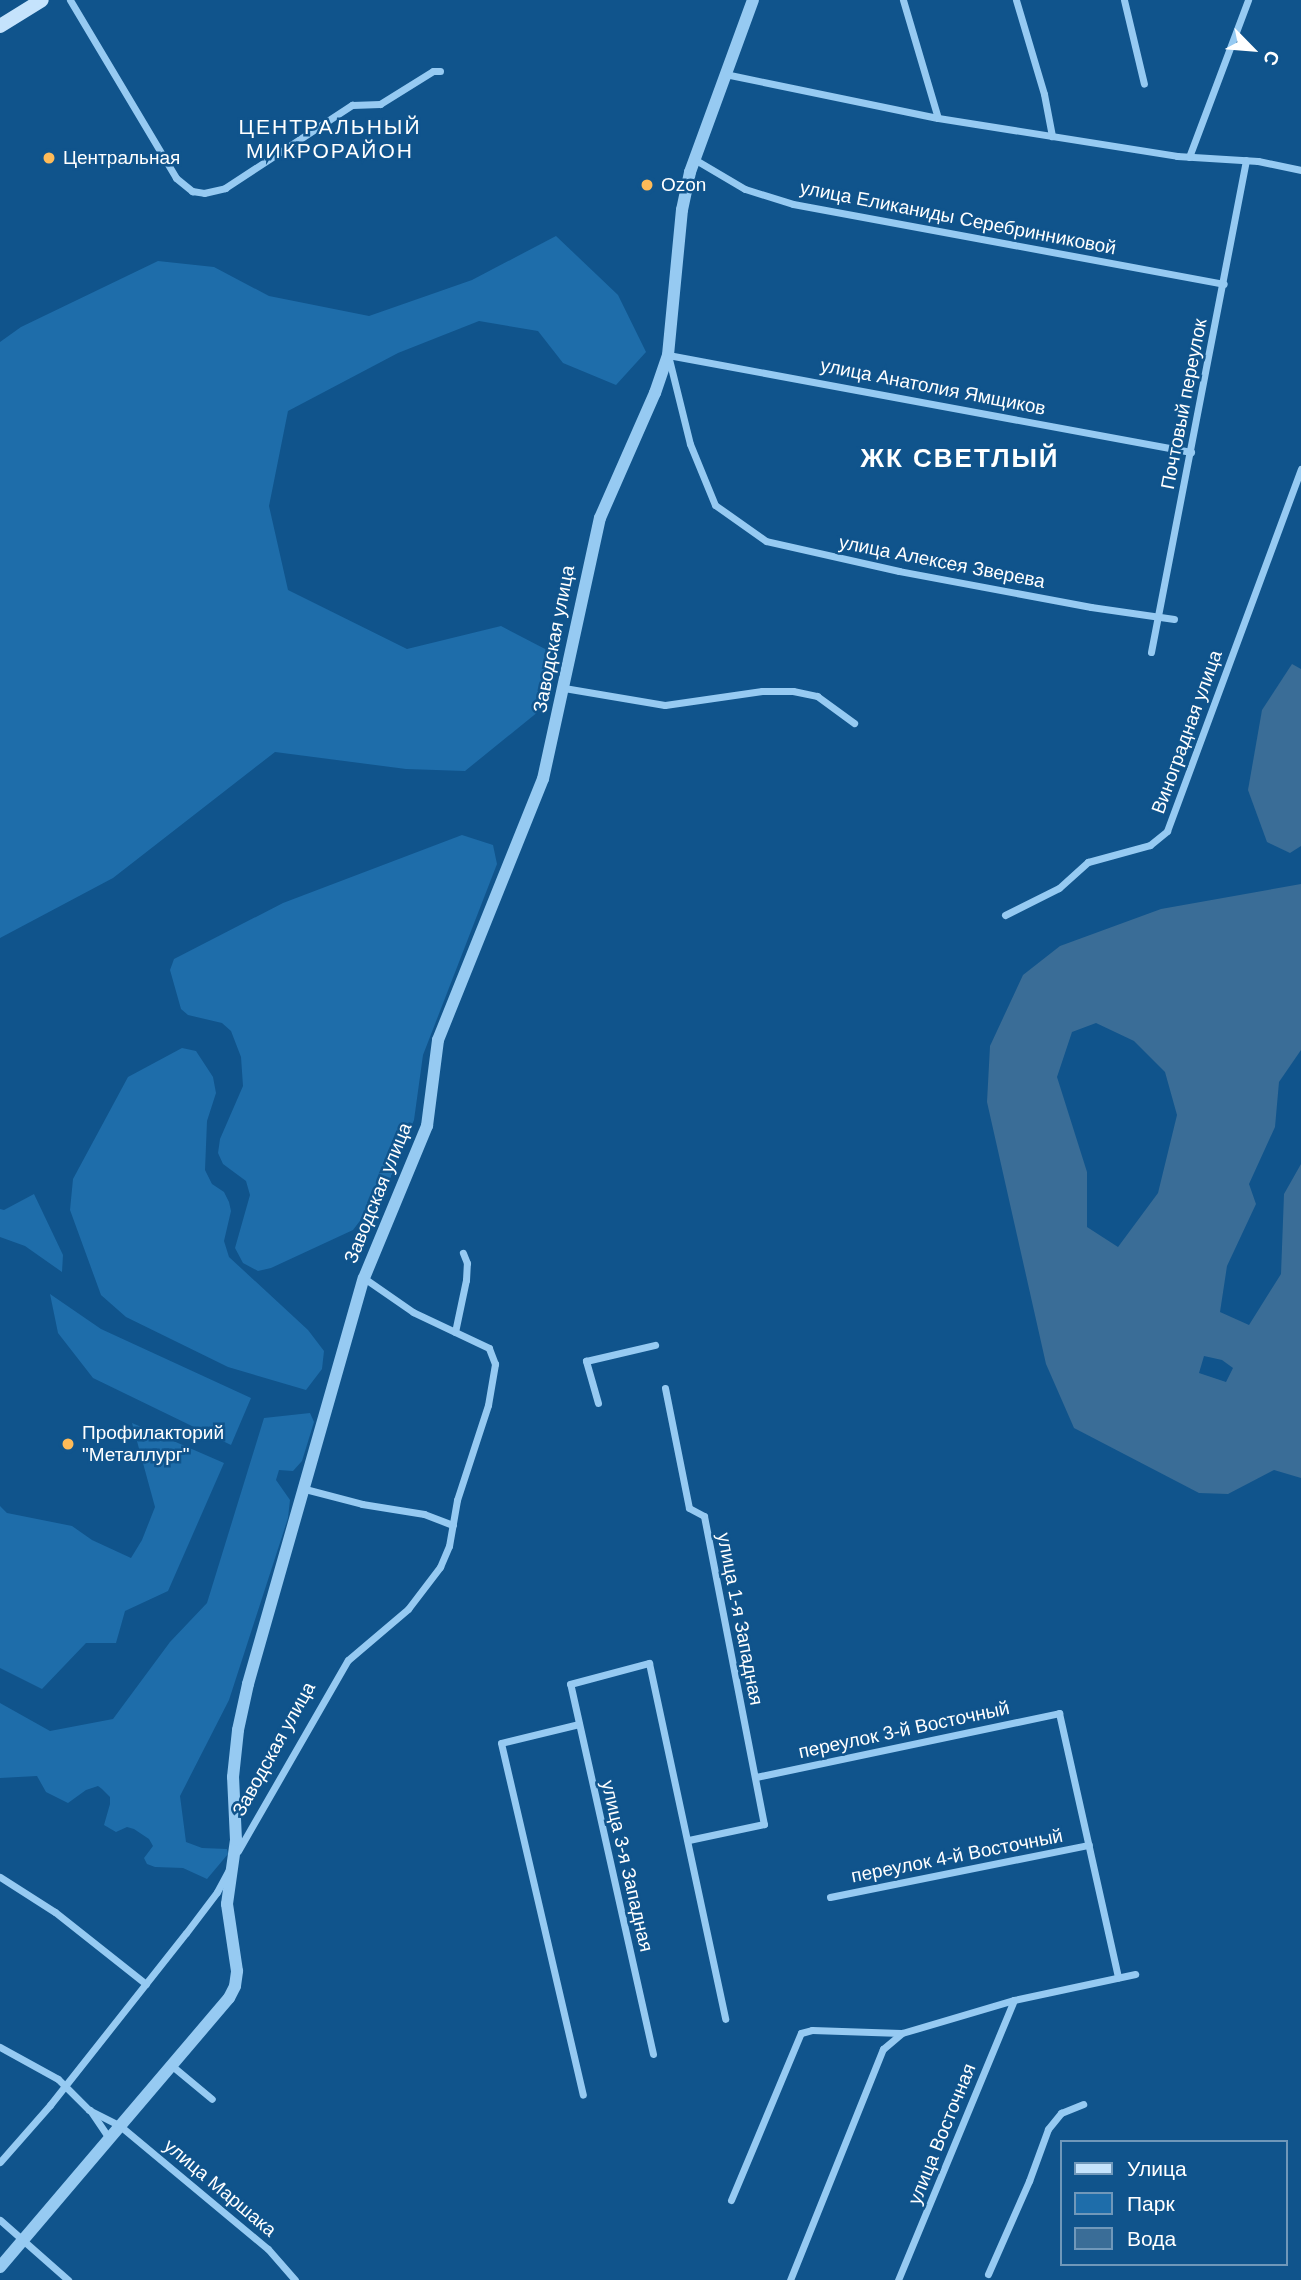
<!DOCTYPE html>
<html>
<head>
<meta charset="utf-8">
<style>
	body { margin:0 }
	#map { position:relative; width:1301px; height:2280px; overflow:hidden; background:#10548c; font-family:Helvetica,sans-serif }
	div>[style] { position:absolute }
	.green>* { inset:0; background:#1e6daa }
	.water>* { inset:0; background:#3a6d97 }
	.minor>* { height:7px; margin:-3.5px; padding:0 3.5px; transform-origin:3.5px; border-radius:3.5px; background:#96caf2 }
	.tertiary>* { height:12px; margin:-6px; padding:0 6px; transform-origin:6px; border-radius:6px; background:#96caf2 }
	.secondary>* { height:14px; margin:-7px; padding:0 7px; transform-origin:7px; border-radius:7px; background:#c5e3fc }
	.dots>* { width:19px; height:19px; translate:-50% -50%; box-sizing:border-box; border:4px solid #10548c; border-radius:50% }
	span { translate:-50% -50%; white-space:nowrap; text-align:center; line-height:1.15; -webkit-text-stroke:5px #10548c; paint-order:stroke }
	.poi-label { font-size:19px; color:#fff }
	.left { translate:0 -50%; text-align:left }
	.street-label { font-size:19px; color:#fff }
	.neighbourhood-label { font-size:21px; color:#fff; letter-spacing:2px }
	.district-label { font-size:26px; color:#fff; font-weight:700; letter-spacing:2px }
	.legend { position:absolute; left:1060px; top:2140px; width:228px; height:126px; box-sizing:border-box; background:#10548c; border:2px solid #7098ba; margin:0; padding:9px 12px; list-style:none; font-size:21px; color:#fff }
	.legend li { display:flex; align-items:center; gap:14px; height:35px }
	.legend b { width:35px; border:2px solid #7098ba }
	.north { position:absolute; left:1217px; top:14px; width:70px; height:70px; -webkit-text-stroke:5px #10548c; paint-order:stroke; rotate:115deg; font-size:19px; font-weight:700; line-height:28px; text-align:center; color:#fff }
	.north::after { content:''; display:block; margin:auto; width:24px; height:32px; background:#fff; clip-path:polygon(50% 0,100% 100%,50% 72%,0 100%) }
</style>
</head>
<body>
<div id="map">
	<div class="green">
		<div style="clip-path:polygon(556px 236px,618px 295px,646px 352px,616px 385px,563px 363px,538px 331px,479px 321px,398px 353px,288px 411px,269px 506px,288px 590px,407px 649px,501px 626px,547px 650px,544px 707px,465px 771px,406px 769px,275px 752px,113px 878px,0 938px,0 342px,21px 327px,158px 261px,214px 267px,269px 296px,369px 316px,472px 280px)"></div>
		<div style="clip-path:polygon(462px 835px,493px 845px,497px 864px,423px 1055px,414px 1120px,388px 1184px,353px 1230px,271px 1268px,258px 1271px,243px 1263px,235px 1248px,250px 1195px,246px 1181px,223px 1164px,218px 1153px,220px 1139px,243px 1086px,241px 1057px,231px 1031px,222px 1023px,188px 1015px,181px 1009px,170px 970px,174px 959px,283px 903px)"></div>
		<div style="clip-path:polygon(182px 1048px,196px 1051px,213px 1077px,216px 1093px,207px 1121px,205px 1170px,212px 1184px,224px 1192px,229px 1202px,231px 1211px,224px 1241px,229px 1257px,308px 1330px,324px 1351px,322px 1369px,306px 1390px,228px 1367px,126px 1317px,101px 1295px,70px 1210px,73px 1179px,128px 1077px)"></div>
		<div style="clip-path:polygon(34px 1194px,63px 1255px,62px 1272px,25px 1246px,0 1237px,0 1209px,4px 1210px)"></div>
		<div style="clip-path:polygon(50px 1294px,101px 1329px,251px 1398px,231px 1445px,93px 1378px,58px 1333px)"></div>
		<div style="clip-path:polygon(310px 1413px,314px 1422px,302px 1461px,293px 1471px,279px 1470px,276px 1480px,290px 1500px,288px 1518px,229px 1700px,180px 1796px,186px 1842px,202px 1848px,227px 1849px,228px 1854px,207px 1879px,183px 1868px,155px 1867px,147px 1864px,144px 1858px,153px 1846px,149px 1839px,134px 1829px,127px 1827px,116px 1832px,104px 1825px,110px 1804px,110px 1797px,102px 1789px,98px 1786px,86px 1790px,68px 1803px,46px 1792px,37px 1776px,0 1778px,0 1703px,50px 1731px,113px 1719px,170px 1642px,207px 1603px,264px 1418px)"></div>
		<div style="clip-path:polygon(132px 1423px,224px 1463px,168px 1591px,125px 1611px,116px 1643px,86px 1643px,42px 1689px,0 1668px,0 1506px,7px 1513px,72px 1526px,92px 1540px,131px 1558px,142px 1540px,155px 1507px)"></div>
	</div>
	<div class="water">
		<div style="clip-path:polygon(1292px 664px,1301px 669px,1301px 846px,1290px 853px,1267px 842px,1248px 790px,1262px 710px)"></div>
		<div style="clip-path:polygon(evenodd,1301px 884px,1301px 1050px,1279px 1082px,1275px 1127px,1249px 1184px,1256px 1204px,1227px 1266px,1220px 1312px,1249px 1325px,1281px 1274px,1284px 1194px,1301px 1164px,1301px 1478px,1274px 1470px,1228px 1494px,1199px 1493px,1074px 1428px,1046px 1364px,987px 1102px,990px 1046px,1023px 975px,1060px 946px,1161px 909px,1301px 884px,1096px 1023px,1134px 1041px,1165px 1072px,1177px 1115px,1158px 1193px,1118px 1247px,1087px 1227px,1087px 1172px,1057px 1077px,1072px 1032px,1096px 1023px,1301px 884px,1204px 1356px,1222px 1360px,1233px 1368px,1226px 1382px,1199px 1373px,1204px 1356px)"></div>
	</div>
	<div class="minor">
		<div style="left:70px;top:0;width:207px;rotate:59.2deg"></div>
		<div style="left:176px;top:178px;width:21px;rotate:39deg"></div>
		<div style="left:192px;top:191px;width:12px;rotate:9deg"></div>
		<div style="left:204px;top:193px;width:22px;rotate:-13deg"></div>
		<div style="left:225px;top:188px;width:152px;rotate:-33.2deg"></div>
		<div style="left:352px;top:105px;width:28px;rotate:-2deg"></div>
		<div style="left:380px;top:104px;width:62px;rotate:-31.9deg"></div>
		<div style="left:433px;top:71px;width:7px"></div>
		<div style="left:903px;top:0;width:123px;rotate:73.5deg"></div>
		<div style="left:1016px;top:0;width:98px;rotate:73.4deg"></div>
		<div style="left:1044px;top:94px;width:43px;rotate:79.2deg"></div>
		<div style="left:1124px;top:0;width:86px;rotate:76.6deg"></div>
		<div style="left:725px;top:74px;width:217px;rotate:11.7deg"></div>
		<div style="left:938px;top:118px;width:242px;rotate:9deg"></div>
		<div style="left:1177px;top:156px;width:81px;rotate:3.5deg"></div>
		<div style="left:1258px;top:161px;width:44px;rotate:11.8deg"></div>
		<div style="left:1189px;top:157px;width:168px;rotate:-69.4deg"></div>
		<div style="left:694px;top:159px;width:59px;rotate:30.5deg"></div>
		<div style="left:745px;top:189px;width:50px;rotate:17.4deg"></div>
		<div style="left:793px;top:204px;width:438px;rotate:10.5deg"></div>
		<div style="left:1174px;top:619px;width:84px;rotate:-171.8deg"></div>
		<div style="left:1091px;top:607px;width:195px;rotate:-169.4deg"></div>
		<div style="left:899px;top:571px;width:136px;rotate:-167.3deg"></div>
		<div style="left:766px;top:541px;width:62px;rotate:-144.8deg"></div>
		<div style="left:715px;top:505px;width:66px;rotate:-112.3deg"></div>
		<div style="left:690px;top:444px;width:92px;rotate:-103.9deg"></div>
		<div style="left:668px;top:355px;width:532px;rotate:10.51deg"></div>
		<div style="left:1151px;top:652px;width:501px;rotate:-79.07deg"></div>
		<div style="left:564px;top:688px;width:102px;rotate:9.6deg"></div>
		<div style="left:665px;top:705px;width:98px;rotate:-8.2deg"></div>
		<div style="left:762px;top:691px;width:31px"></div>
		<div style="left:793px;top:691px;width:25px;rotate:12deg"></div>
		<div style="left:817px;top:696px;width:46px;rotate:36.1deg"></div>
		<div style="left:1005px;top:915px;width:60px;rotate:-26.6deg"></div>
		<div style="left:1059px;top:888px;width:39px;rotate:-42deg"></div>
		<div style="left:1088px;top:862px;width:64px;rotate:-15.3deg"></div>
		<div style="left:1150px;top:845px;width:22px;rotate:-39deg"></div>
		<div style="left:1167px;top:831px;width:386px;rotate:-69.7deg"></div>
		<div style="left:455px;top:1332px;width:53px;rotate:-78.1deg"></div>
		<div style="left:466px;top:1280px;width:17px;rotate:-87deg"></div>
		<div style="left:467px;top:1263px;width:11px;rotate:-112deg"></div>
		<div style="left:665px;top:1388px;width:122px;rotate:78.7deg"></div>
		<div style="left:689px;top:1508px;width:17px;rotate:28deg"></div>
		<div style="left:704px;top:1516px;width:314px;rotate:79deg"></div>
		<div style="left:764px;top:1824px;width:77px;rotate:168deg"></div>
		<div style="left:598px;top:1403px;width:44px;rotate:-105.9deg"></div>
		<div style="left:586px;top:1361px;width:71px;rotate:-13.1deg"></div>
		<div style="left:305px;top:1489px;width:59px;rotate:14.7deg"></div>
		<div style="left:362px;top:1504px;width:63px;rotate:9.2deg"></div>
		<div style="left:424px;top:1514px;width:31px;rotate:21deg"></div>
		<div style="left:579px;top:1724px;width:80px;rotate:166.3deg"></div>
		<div style="left:501px;top:1743px;width:361px;rotate:76.9deg"></div>
		<div style="left:756px;top:1777px;width:310px;rotate:-11.9deg"></div>
		<div style="left:1059px;top:1713px;width:271px;rotate:77.4deg"></div>
		<div style="left:238px;top:1851px;width:220px;rotate:-60.1deg"></div>
		<div style="left:348px;top:1660px;width:79px;rotate:-40.4deg"></div>
		<div style="left:408px;top:1609px;width:53px;rotate:-52.7deg"></div>
		<div style="left:440px;top:1567px;width:23px;rotate:-67deg"></div>
		<div style="left:449px;top:1546px;width:47px;rotate:-80.1deg"></div>
		<div style="left:457px;top:1500px;width:100px;rotate:-71.9deg"></div>
		<div style="left:488px;top:1405px;width:42px;rotate:-80.3deg"></div>
		<div style="left:495px;top:1364px;width:17px;rotate:-111deg"></div>
		<div style="left:489px;top:1348px;width:84px;rotate:-154.7deg"></div>
		<div style="left:413px;top:1312px;width:60px;rotate:-145.2deg"></div>
		<div style="left:0;top:1877px;width:65px;rotate:32.5deg"></div>
		<div style="left:55px;top:1912px;width:116px;rotate:38.4deg"></div>
		<div style="left:830px;top:1897px;width:264px;rotate:-11.4deg"></div>
		<div style="left:0;top:2047px;width:66px;rotate:28.9deg"></div>
		<div style="left:58px;top:2079px;width:44px;rotate:45deg"></div>
		<div style="left:89px;top:2110px;width:34px;rotate:27deg"></div>
		<div style="left:119px;top:2125px;width:194px;rotate:39.8deg"></div>
		<div style="left:268px;top:2249px;width:41px;rotate:48.9deg"></div>
		<div style="left:653px;top:2054px;width:379px;rotate:-102.6deg"></div>
		<div style="left:570px;top:1684px;width:82px;rotate:-14.9deg"></div>
		<div style="left:649px;top:1663px;width:364px;rotate:77.9deg"></div>
		<div style="left:171px;top:2065px;width:53px;rotate:39.7deg"></div>
		<div style="left:90px;top:2110px;width:32px;rotate:56deg"></div>
		<div style="left:0;top:2162px;width:76px;rotate:-48.7deg"></div>
		<div style="left:50px;top:2105px;width:219px;rotate:-51.7deg"></div>
		<div style="left:186px;top:1933px;width:51px;rotate:-52.9deg"></div>
		<div style="left:217px;top:1892px;width:24px;rotate:-62deg"></div>
		<div style="left:731px;top:2200px;width:181px;rotate:-67.3deg"></div>
		<div style="left:801px;top:2033px;width:11px;rotate:-15deg"></div>
		<div style="left:812px;top:2030px;width:89px;rotate:1.9deg"></div>
		<div style="left:0;top:2220px;width:91px;rotate:41.4deg"></div>
		<div style="left:988px;top:2274px;width:102px;rotate:-66.2deg"></div>
		<div style="left:1029px;top:2181px;width:55px;rotate:-69.9deg"></div>
		<div style="left:1048px;top:2129px;width:21px;rotate:-51deg"></div>
		<div style="left:1061px;top:2113px;width:24px;rotate:-22deg"></div>
		<div style="left:790px;top:2280px;width:249px;rotate:-68.1deg"></div>
		<div style="left:883px;top:2049px;width:25px;rotate:-40deg"></div>
		<div style="left:902px;top:2033px;width:117px;rotate:-16.4deg"></div>
		<div style="left:1014px;top:2000px;width:124px;rotate:-12.1deg"></div>
		<div style="left:898px;top:2280px;width:303px;rotate:-67.5deg"></div>
	</div>
	<div class="tertiary">
		<div style="left:0;top:2267px;width:353px;rotate:-49.6deg"></div>
		<div style="left:229px;top:1998px;width:13px;rotate:-63deg"></div>
		<div style="left:235px;top:1986px;width:15px;rotate:-82deg"></div>
		<div style="left:237px;top:1971px;width:68px;rotate:-98.5deg"></div>
		<div style="left:227px;top:1904px;width:65px;rotate:-82deg"></div>
		<div style="left:236px;top:1840px;width:63px;rotate:-92.7deg"></div>
		<div style="left:233px;top:1777px;width:47px;rotate:-83.9deg"></div>
		<div style="left:238px;top:1730px;width:47px;rotate:-77.7deg"></div>
		<div style="left:248px;top:1684px;width:422px;rotate:-74.1deg"></div>
		<div style="left:364px;top:1278px;width:165px;rotate:-67.5deg"></div>
		<div style="left:427px;top:1126px;width:87px;rotate:-82.7deg"></div>
		<div style="left:438px;top:1040px;width:281px;rotate:-68.1deg"></div>
		<div style="left:543px;top:779px;width:267px;rotate:-77.7deg"></div>
		<div style="left:600px;top:518px;width:137px;rotate:-66.3deg"></div>
		<div style="left:655px;top:393px;width:40px;rotate:-71.1deg"></div>
		<div style="left:668px;top:355px;width:146px;rotate:-84.5deg"></div>
		<div style="left:682px;top:210px;width:39px;rotate:-78deg"></div>
		<div style="left:690px;top:172px;width:183px;rotate:-69.9deg"></div>
	</div>
	<div class="secondary">
		<div style="left:0;top:26px;width:49px;rotate:-31.8deg"></div>
	</div>
	<div class="dots">
		<div style="left:49px;top:158px;background:#ffbb58"></div>
		<div style="left:647px;top:185px;background:#ffbb58"></div>
		<div style="left:68px;top:1444px;background:#ffbb58"></div>
	</div>
	<div class="poi-label">
		<span class="left" style="left:63px;top:158px">Центральная</span>
		<span class="left" style="left:661px;top:185px">Ozon</span>
		<span class="left" style="left:82px;top:1444px">Профилакторий<br>"Металлург"</span>
	</div>
	<div class="street-label">
		<span style="left:958px;top:218px;rotate:11deg">улица Еликаниды Серебринниковой</span>
		<span style="left:933px;top:387px;rotate:11deg">улица Анатолия Ямщиков</span>
		<span style="left:1184px;top:404px;rotate:-79deg">Почтовый переулок</span>
		<span style="left:942px;top:562px;rotate:11deg">улица Алексея Зверева</span>
		<span style="left:554px;top:639px;rotate:-79deg">Заводская улица</span>
		<span style="left:1187px;top:732px;rotate:-70deg">Виноградная улица</span>
		<span style="left:378px;top:1193px;rotate:-68deg">Заводская улица</span>
		<span style="left:740px;top:1619px;rotate:79deg">улица 1-я Западная</span>
		<span style="left:904px;top:1730px;rotate:-12deg">переулок 3-й Восточный</span>
		<span style="left:274px;top:1749px;rotate:-61deg">Заводская улица</span>
		<span style="left:957px;top:1856px;rotate:-11deg">переулок 4-й Восточный</span>
		<span style="left:627px;top:1866px;rotate:77deg">улица 3-я Западная</span>
		<span style="left:942px;top:2134px;rotate:-68deg">улица Восточная</span>
		<span style="left:220px;top:2188px;rotate:40deg">улица Маршака</span>
	</div>
	<div class="neighbourhood-label">
		<span style="left:330px;top:139px">ЦЕНТРАЛЬНЫЙ<br>МИКРОРАЙОН</span>
	</div>
	<div class="district-label">
		<span style="left:960px;top:459px">ЖК СВЕТЛЫЙ</span>
	</div>
	<ul class="legend">
	<li><b style="height:9px;background:#c5e3fc"></b>Улица</li>
	<li><b style="height:19px;background:#1e6daa"></b>Парк</li>
	<li><b style="height:19px;background:#3a6d97"></b>Вода</li>
	</ul>
	<div class="north">С</div>
</div>
</body>
</html>
